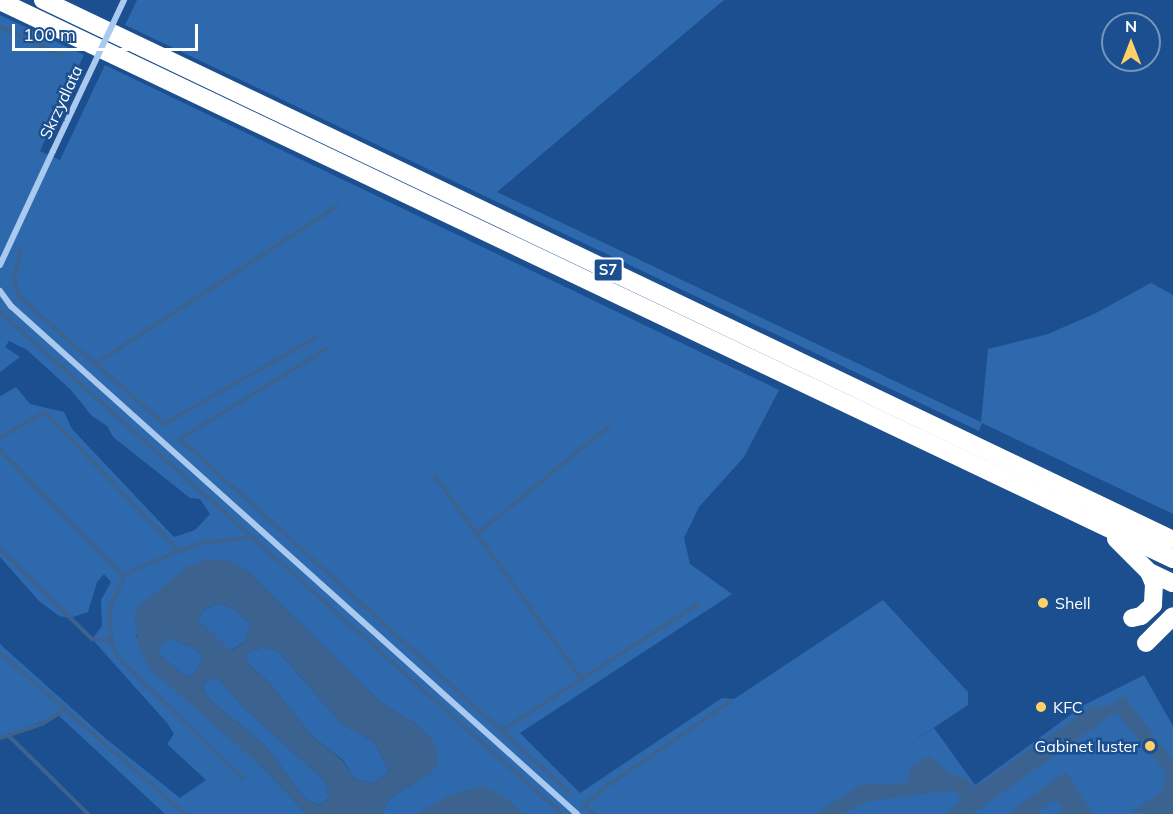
<!DOCTYPE html>
<html>
<head>
<meta charset="utf-8">
<style>
	body { margin:0 }
	#map { position:relative; width:1173px; height:814px; overflow:hidden; background:#1b4f8f; font-family:Mulish,sans-serif }
	div>[style] { position:absolute }
	.green>* { inset:0; background:#2e69ad }
	.water>* { inset:0; background:#3c6290 }
	.stream>* { height:4px; margin:-2px; padding:0 2px; transform-origin:2px; border-radius:2px; background:#3c6290 }
	.minor>* { height:6px; margin:-3px; padding:0 3px; transform-origin:3px; border-radius:3px; background:#a9c9ee }
	.motorway>* { height:18px; margin:-9px; padding:0 9px; transform-origin:9px; border-radius:9px; background:#fff }
	.minor-bridge>* { height:6px; margin:-3px; padding:0 3px; transform-origin:3px; border-radius:3px; background:#a9c9ee }
	.dots>* { width:16px; height:16px; translate:-50% -50%; box-sizing:border-box; border:3px solid #1b4f8f; border-radius:50% }
	span { translate:-50% -50%; white-space:nowrap; text-align:center; line-height:1.15; -webkit-text-stroke:5px #1b4f8f; paint-order:stroke }
	.shield-label span { padding:2px 4px; background:#1b4f8f; border:2px solid; border-radius:4px; -webkit-text-stroke-width:0 }
	.shield-label { font-size:15px; color:#fff; font-weight:700 }
	.street-label { font-size:16px; color:#fff }
	.poi-label { font-size:16px; color:#fff }
	.left { translate:0 -50%; text-align:left }
	.right { translate:-100% -50%; text-align:right }
	.north { position:absolute; left:1101px; top:12px; width:60px; height:60px; box-sizing:border-box; background:#1b4f8f; border:2px solid #7695bc; border-radius:50%; rotate:0deg; font-size:16px; font-weight:700; line-height:24px; text-align:center; color:#fff }
	.north::after { content:''; display:block; margin:auto; width:21px; height:27px; background:#ffd166; clip-path:polygon(50% 0,100% 100%,50% 72%,0 100%) }
	.scale { position:absolute; left:12px; top:24px; width:186px; height:27px; box-sizing:border-box; border:3px solid #fff; border-top:0; padding-left:8px; font-size:18px; line-height:21px; white-space:nowrap; color:#fff; -webkit-text-stroke:4px #1b4f8f; paint-order:stroke }
</style>
</head>
<body>
<div id="map">
	<div class="green">
		<div style="clip-path:polygon(137px 0,724px 0,497px 192px,981px 422px,988px 349px,1048px 334px,1096px 313px,1151px 283px,1173px 295px,1173px 514px,982px 423px,979px 431px,125px 25px)"></div>
		<div style="clip-path:polygon(0 15px,84px 55px,40px 151px,60px 160px,105px 65px,779px 390px,744px 457px,699px 507px,684px 538px,690px 564px,732px 594px,520px 733px,580px 793px,722px 698px,734px 699px,883px 600px,968px 692px,968px 705px,884px 761px,934px 728px,975px 785px,1084px 705px,1144px 675px,1173px 726px,1173px 814px,382px 814px,391px 797px,430px 774px,437px 763px,437px 749px,415px 723px,380px 702px,249px 572px,135px 635px,307px 814px,165px 814px,58px 715px,0 738px,0 644px,105px 738px,180px 798px,206px 780px,167px 744px,174px 734px,167px 723px,92px 639px,102px 626px,101px 600px,111px 582px,104px 574px,97px 582px,88px 612px,70px 618px,59px 616px,39px 601px,0 557px,0 396px,16px 387px,30px 404px,64px 412px,72px 429px,174px 537px,195px 530px,210px 514px,200px 499px,190px 498px,113px 437px,107px 426px,92px 416px,70px 389px,27px 350px,9px 341px,5px 347px,20px 357px,0 372px)"></div>
		<div style="clip-path:polygon(217px 603px,232px 608px,250px 623px,246px 641px,230px 651px,198px 620px,204px 610px)"></div>
		<div style="clip-path:polygon(169px 638px,196px 649px,203px 657px,194px 674px,185px 676px,160px 655px,157px 648px)"></div>
		<div style="clip-path:polygon(262px 647px,278px 651px,342px 724px,375px 743px,389px 771px,374px 783px,355px 779px,343px 760px,313px 737px,269px 682px,249px 665px,246px 654px)"></div>
		<div style="clip-path:polygon(218px 678px,244px 708px,324px 780px,329px 797px,324px 802px,319px 805px,305px 799px,266px 746px,209px 699px,203px 688px,205px 681px)"></div>
	</div>
	<div class="water">
		<div style="clip-path:polygon(evenodd,208px 559px,228px 560px,249px 572px,380px 702px,415px 723px,432px 739px,437px 749px,437px 763px,430px 774px,391px 797px,382px 814px,307px 814px,262px 767px,151px 670px,139px 649px,134px 615px,139px 606px,187px 567px,208px 559px,217px 603px,232px 608px,250px 623px,246px 641px,231px 651px,198px 620px,204px 610px,217px 603px,208px 559px,169px 638px,196px 649px,203px 657px,194px 674px,185px 676px,160px 655px,158px 648px,169px 638px,208px 559px,262px 647px,278px 651px,342px 724px,375px 743px,389px 771px,374px 783px,355px 779px,342px 760px,313px 737px,269px 682px,249px 665px,246px 654px,262px 647px,208px 559px,218px 678px,244px 708px,324px 780px,329px 797px,324px 802px,319px 805px,305px 799px,266px 746px,209px 699px,203px 688px,205px 681px,218px 678px)"></div>
		<div style="clip-path:polygon(1123px 695px,1173px 761px,1173px 814px,1130px 813px,1163px 791px,1166px 772px,1116px 712px,972px 814px,946px 814px,961px 800px,955px 790px,869px 801px,843px 814px,815px 814px,862px 784px,906px 783px,911px 767px,929px 756px,953px 775px,966px 778px,974px 788px,1090px 708px,1113px 705px)"></div>
		<div style="clip-path:polygon(1066px 772px,1093px 814px,1059px 814px,1062px 806px,1054px 800px,1040px 810px,1040px 814px,1007px 814px)"></div>
		<div style="clip-path:polygon(483px 786px,504px 796px,523px 814px,416px 814px,450px 795px)"></div>
	</div>
	<div class="stream">
		<div style="left:0;top:27px;width:67px;rotate:24.7deg"></div>
		<div style="left:21px;top:250px;width:29px;rotate:104deg"></div>
		<div style="left:14px;top:278px;width:20px;rotate:75deg"></div>
		<div style="left:19px;top:297px;width:193px;rotate:41.2deg"></div>
		<div style="left:164px;top:424px;width:174px;rotate:-29.7deg"></div>
		<div style="left:0;top:312px;width:754px;rotate:41.77deg"></div>
		<div style="left:326px;top:349px;width:172px;rotate:148.3deg"></div>
		<div style="left:180px;top:439px;width:525px;rotate:42.22deg"></div>
		<div style="left:94px;top:365px;width:290px;rotate:-33.2deg"></div>
		<div style="left:0;top:438px;width:51px;rotate:-30.6deg"></div>
		<div style="left:44px;top:412px;width:192px;rotate:45.8deg"></div>
		<div style="left:0;top:450px;width:177px;rotate:45.5deg"></div>
		<div style="left:435px;top:476px;width:251px;rotate:54.2deg"></div>
		<div style="left:477px;top:534px;width:171px;rotate:-39.3deg"></div>
		<div style="left:0;top:549px;width:129px;rotate:44.4deg"></div>
		<div style="left:92px;top:639px;width:19px;rotate:3deg"></div>
		<div style="left:0;top:653px;width:245px;rotate:41deg"></div>
		<div style="left:501px;top:731px;width:234px;rotate:-32.8deg"></div>
		<div style="left:9px;top:736px;width:111px;rotate:44.6deg"></div>
		<div style="left:0;top:738px;width:44px;rotate:-18.4deg"></div>
		<div style="left:42px;top:724px;width:26px;rotate:-32deg"></div>
		<div style="left:243px;top:779px;width:176px;rotate:-135.7deg"></div>
		<div style="left:117px;top:656px;width:17px;rotate:-111deg"></div>
		<div style="left:111px;top:640px;width:32px;rotate:-92deg"></div>
		<div style="left:110px;top:608px;width:35px;rotate:-66deg"></div>
		<div style="left:124px;top:576px;width:15px;rotate:-32deg"></div>
		<div style="left:137px;top:568px;width:68px;rotate:-21.6deg"></div>
		<div style="left:200px;top:543px;width:54px;rotate:-6.3deg"></div>
		<div style="left:594px;top:814px;width:13px;rotate:-141deg"></div>
		<div style="left:584px;top:806px;width:23px;rotate:-43deg"></div>
		<div style="left:601px;top:790px;width:156px;rotate:-34.3deg"></div>
	</div>
	<div class="minor">
		<div style="left:0;top:265px;width:126px;rotate:-65.1deg"></div>
		<div style="left:0;top:291px;width:19px;rotate:54deg"></div>
		<div style="left:11px;top:306px;width:761px;rotate:41.91deg"></div>
	</div>
	<div class="motorway">
		<div style="left:43px;top:0;width:1252px;rotate:25.54deg"></div>
		<div style="left:0;top:1px;width:1299px;rotate:25.44deg"></div>
		<div style="left:1116px;top:539px;width:47px;rotate:45deg"></div>
		<div style="left:1149px;top:572px;width:13px;rotate:67deg"></div>
		<div style="left:1154px;top:584px;width:21px;rotate:93deg"></div>
		<div style="left:1153px;top:605px;width:16px;rotate:137deg"></div>
		<div style="left:1141px;top:616px;width:9px;rotate:167deg"></div>
		<div style="left:1149px;top:572px;width:26px;rotate:25deg"></div>
		<div style="left:1146px;top:643px;width:38px;rotate:-45deg"></div>
	</div>
	<div class="minor-bridge">
		<div style="left:53px;top:151px;width:167px;rotate:-64.8deg"></div>
	</div>
	<div class="dots">
		<div style="left:1043px;top:603px;background:#ffd166"></div>
		<div style="left:1041px;top:707px;background:#ffd166"></div>
		<div style="left:1150px;top:746px;background:#ffd166"></div>
	</div>
	<div class="shield-label">
		<span style="left:608px;top:270px">S7</span>
	</div>
	<div class="street-label">
		<span style="left:61px;top:102px;rotate:-65deg">Skrzydlata</span>
	</div>
	<div class="poi-label">
		<span class="left" style="left:1055px;top:603px">Shell</span>
		<span class="left" style="left:1053px;top:707px">KFC</span>
		<span class="right" style="left:1138px;top:746px">Gabinet luster</span>
	</div>
	<div class="north">N</div>
	<div class="scale">100 m</div>
</div>
</body>
</html>
